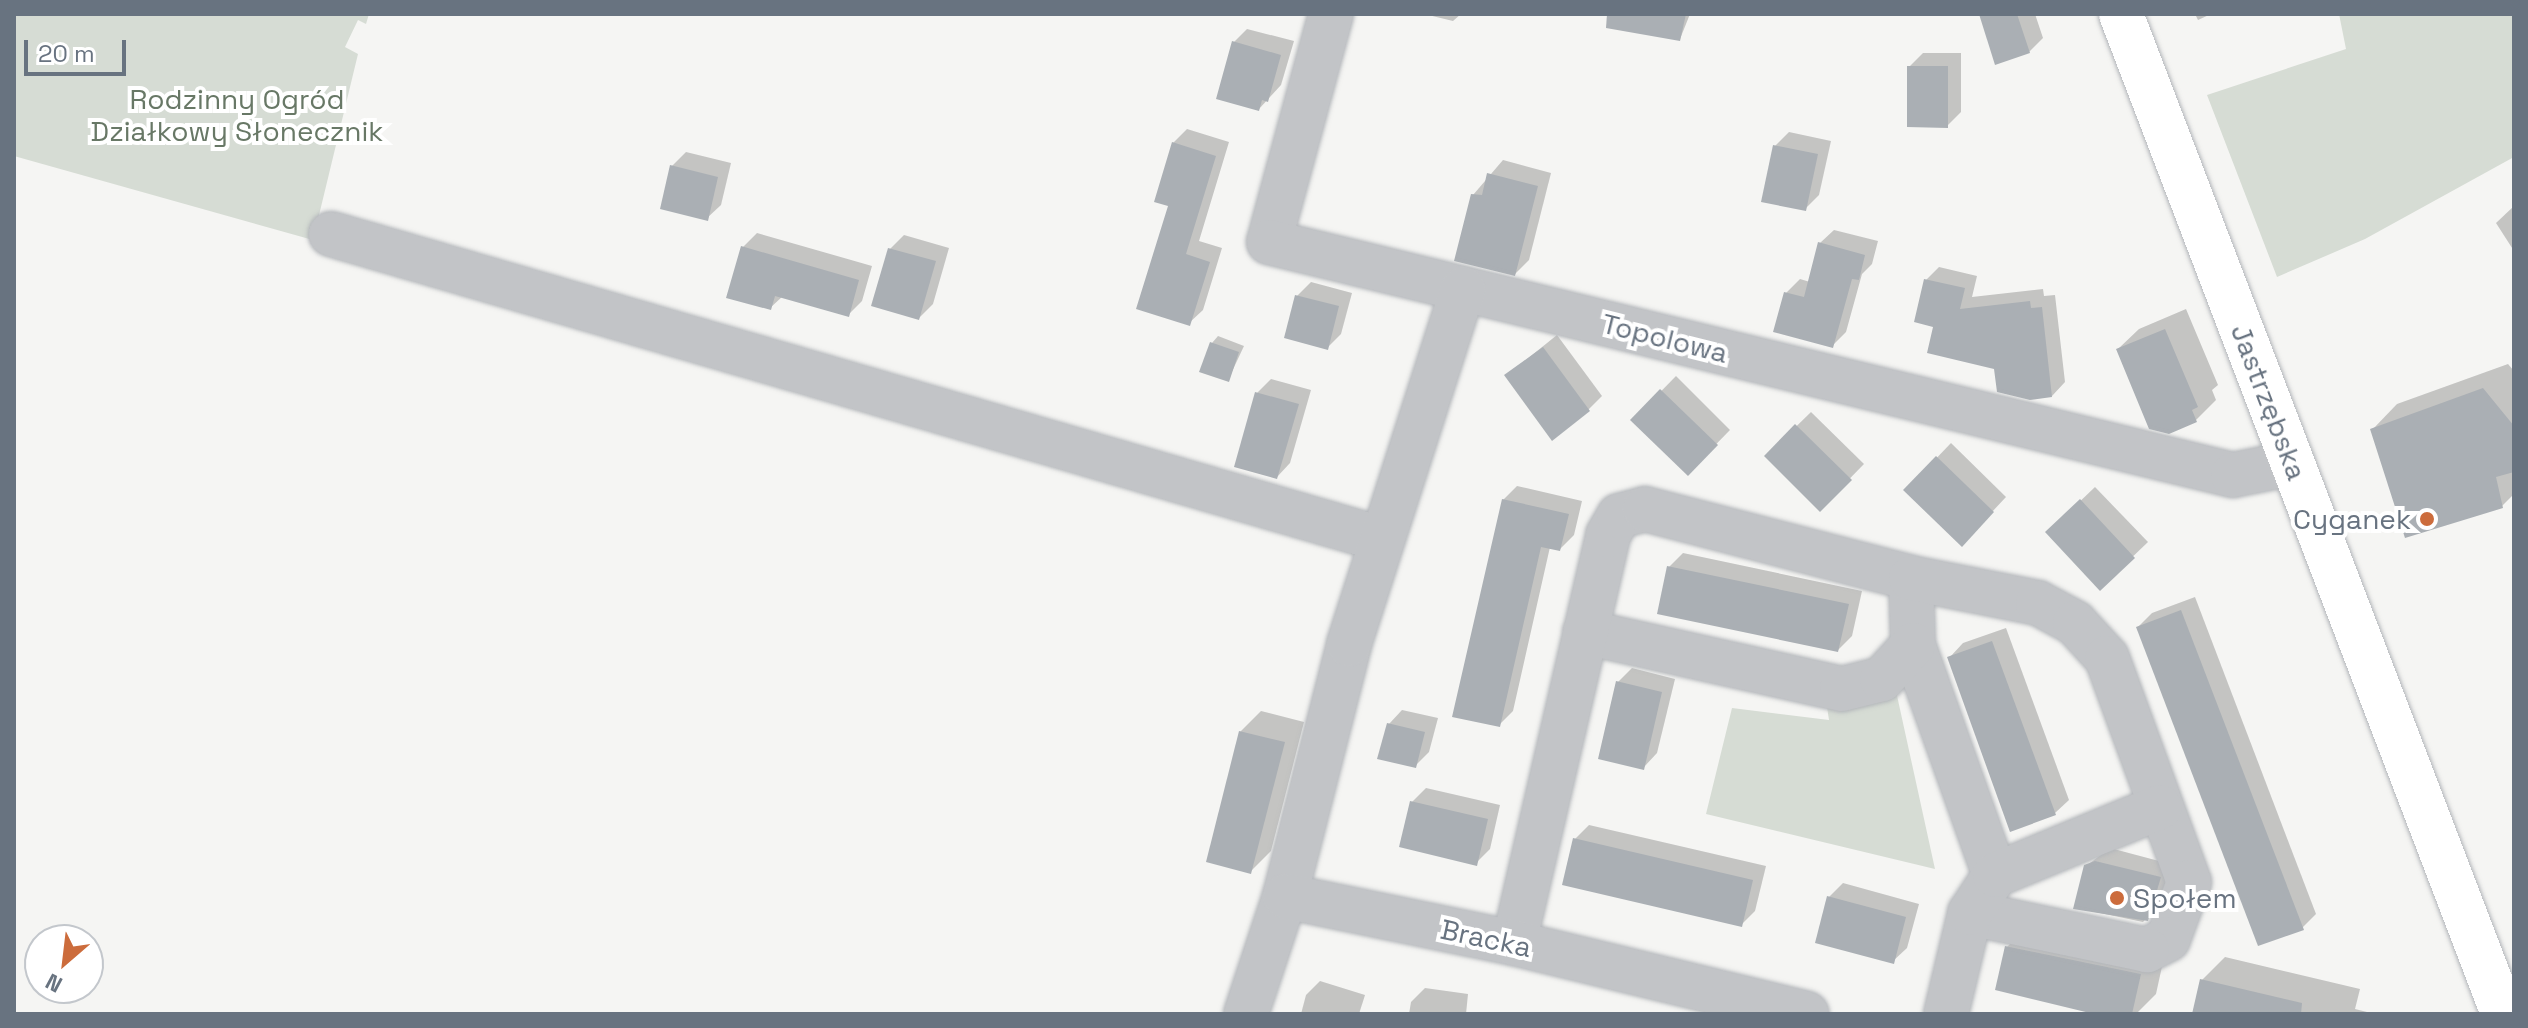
<!DOCTYPE html>
<html>
<head>
<meta charset="utf-8">
<style>
	body { margin:0 }
	#map { position:relative; width:2528px; height:1028px; overflow:hidden; background:#f5f5f3; font-family:"Space Grotesk",sans-serif }
	div>[style] { position:absolute }
	.green>* { inset:0; background:#d6dcd4 }
	.shadow>* { inset:0; background:#0003 }
	.building>* { inset:0; background:#aaafb4 }
	.roads { filter:drop-shadow(0 0 2px #b3b6ba) drop-shadow(0 0 2px #b3b6ba) }
	.minor>* { height:44px; margin:-22px; padding:0 22px; transform-origin:22px; border-radius:22px; background:#c2c4c7 }
	.major>* { height:44px; margin:-22px; padding:0 22px; transform-origin:22px; border-radius:22px; background:#fff }
	.dots>* { width:22px; height:22px; translate:-50% -50%; box-sizing:border-box; border:4px solid #fff; border-radius:50% }
	span { translate:-50% -50%; white-space:nowrap; text-align:center; line-height:1.15; -webkit-text-stroke:8px #fff; paint-order:stroke }
	.park-label { font-size:28px; color:#687866 }
	.street-label { font-size:28px; color:#687380 }
	.poi-label { font-size:28px; color:#687380 }
	.right { translate:-100% -50%; text-align:right }
	.left { translate:0 -50%; text-align:left }
	.frame { position:absolute; inset:0; border:16px solid #687380; pointer-events:none }
	.north { position:absolute; left:24px; top:924px; width:80px; height:80px; box-sizing:border-box; background:#fff; border:2px solid #c3c7cc; border-radius:50%; rotate:208deg; font-size:22px; font-weight:700; line-height:32px; text-align:center; color:#687380 }
	.north::after { content:''; display:block; margin:auto; width:28px; height:36px; background:#cc6c3c; clip-path:polygon(50% 0,100% 100%,50% 72%,0 100%) }
	.scale { position:absolute; left:24px; top:40px; width:102px; height:36px; box-sizing:border-box; border:4px solid #687380; border-top:0; padding-left:10px; font-size:24px; line-height:28px; white-space:nowrap; color:#687380; -webkit-text-stroke:6px #fff; paint-order:stroke }
</style>
</head>
<body>
<div id="map">
	<div class="green">
		<div style="clip-path:polygon(14px 14px,369px 14px,366px 24px,358px 20px,345px 47px,358px 54px,313px 240px,14px 156px)"></div>
		<div style="clip-path:polygon(2339px 14px,2514px 14px,2514px 157px,2365px 239px,2277px 277px,2207px 95px,2346px 49px)"></div>
		<div style="clip-path:polygon(1896px 691px,1935px 869px,1706px 814px,1732px 708px,1829px 720px,1827px 707px)"></div>
	</div>
	<div class="shadow">
		<div style="clip-path:polygon(1424px 14px,1461px 14px,1453px 21px)"></div>
		<div style="clip-path:polygon(1642px 14px,1690px 14px,1680px 39px)"></div>
		<div style="clip-path:polygon(1981px 14px,2035px 14px,2043px 38px,2029px 52px)"></div>
		<div style="clip-path:polygon(2195px 14px,2211px 14px,2198px 20px)"></div>
		<div style="clip-path:polygon(1247px 29px,1294px 41px,1281px 85px,1259px 109px,1234px 42px)"></div>
		<div style="clip-path:polygon(1923px 53px,1961px 53px,1961px 112px,1947px 126px,1909px 67px)"></div>
		<div style="clip-path:polygon(1187px 129px,1229px 142px,1199px 241px,1222px 248px,1203px 310px,1189px 323px,1171px 205px,1173px 143px)"></div>
		<div style="clip-path:polygon(1789px 132px,1831px 141px,1819px 195px,1805px 209px,1775px 146px)"></div>
		<div style="clip-path:polygon(686px 152px,731px 163px,721px 205px,707px 218px,672px 166px)"></div>
		<div style="clip-path:polygon(1503px 160px,1551px 173px,1529px 260px,1515px 274px,1473px 195px)"></div>
		<div style="clip-path:polygon(2514px 206px,2514px 251px,2496px 223px)"></div>
		<div style="clip-path:polygon(1834px 230px,1878px 241px,1872px 264px,1862px 274px,1846px 332px,1832px 346px,1786px 293px,1800px 279px,1810px 282px,1820px 243px)"></div>
		<div style="clip-path:polygon(757px 233px,872px 266px,862px 301px,848px 315px,783px 296px,770px 308px,743px 247px)"></div>
		<div style="clip-path:polygon(904px 235px,949px 248px,933px 304px,919px 318px,890px 249px)"></div>
		<div style="clip-path:polygon(1939px 267px,1977px 276px,1972px 297px,2043px 289px,2044px 296px,2055px 295px,2065px 382px,2052px 396px,1996px 367px,1936px 326px,1926px 280px)"></div>
		<div style="clip-path:polygon(1311px 282px,1352px 293px,1341px 334px,1328px 347px,1297px 296px)"></div>
		<div style="clip-path:polygon(2186px 309px,2218px 385px,2212px 390px,2216px 400px,2196px 420px,2118px 349px,2139px 329px)"></div>
		<div style="clip-path:polygon(1557px 335px,1602px 396px,1588px 410px,1507px 375px)"></div>
		<div style="clip-path:polygon(1218px 336px,1244px 346px,1228px 380px,1212px 343px)"></div>
		<div style="clip-path:polygon(2508px 364px,2514px 371px,2514px 494px,2502px 506px,2372px 430px,2397px 404px)"></div>
		<div style="clip-path:polygon(1676px 376px,1730px 430px,1688px 473px,1633px 420px)"></div>
		<div style="clip-path:polygon(1271px 379px,1311px 390px,1290px 463px,1277px 477px,1257px 393px)"></div>
		<div style="clip-path:polygon(1811px 412px,1864px 464px,1820px 509px,1766px 456px)"></div>
		<div style="clip-path:polygon(1951px 443px,2006px 497px,1975px 530px,1906px 490px)"></div>
		<div style="clip-path:polygon(1517px 486px,1582px 501px,1574px 535px,1560px 549px,1550px 547px,1513px 711px,1499px 725px,1503px 500px)"></div>
		<div style="clip-path:polygon(2095px 487px,2148px 542px,2100px 588px,2048px 532px)"></div>
		<div style="clip-path:polygon(1683px 553px,1862px 591px,1852px 636px,1838px 650px,1669px 567px)"></div>
		<div style="clip-path:polygon(2195px 597px,2316px 914px,2302px 928px,2138px 627px,2152px 613px)"></div>
		<div style="clip-path:polygon(2006px 628px,2069px 800px,2055px 813px,1950px 657px,1963px 643px)"></div>
		<div style="clip-path:polygon(1632px 668px,1675px 679px,1657px 753px,1644px 767px,1618px 682px)"></div>
		<div style="clip-path:polygon(1402px 710px,1438px 718px,1429px 752px,1415px 766px,1389px 724px)"></div>
		<div style="clip-path:polygon(1261px 711px,1304px 722px,1271px 851px,1250px 872px,1240px 732px)"></div>
		<div style="clip-path:polygon(1426px 788px,1500px 805px,1490px 849px,1476px 863px,1412px 802px)"></div>
		<div style="clip-path:polygon(1589px 825px,1766px 866px,1755px 911px,1741px 925px,1575px 839px)"></div>
		<div style="clip-path:polygon(2110px 848px,2174px 865px,2157px 907px,2143px 922px,2076px 908px,2086px 866px)"></div>
		<div style="clip-path:polygon(1843px 883px,1919px 904px,1907px 948px,1893px 961px,1829px 897px)"></div>
		<div style="clip-path:polygon(2034px 920px,2166px 948px,2156px 994px,2136px 1014px,2102px 1014px,2007px 947px)"></div>
		<div style="clip-path:polygon(2225px 957px,2360px 989px,2355px 1009px,2375px 1014px,2194px 1014px,2202px 980px)"></div>
		<div style="clip-path:polygon(1320px 981px,1365px 995px,1359px 1014px,1301px 1014px,1306px 995px)"></div>
		<div style="clip-path:polygon(1425px 988px,1468px 994px,1466px 1014px,1409px 1014px,1411px 1002px)"></div>
	</div>
	<div class="building">
		<div style="clip-path:polygon(1607px 14px,1686px 14px,1680px 41px,1606px 28px)"></div>
		<div style="clip-path:polygon(1979px 14px,2017px 14px,2030px 53px,1995px 65px)"></div>
		<div style="clip-path:polygon(1232px 41px,1281px 55px,1268px 102px,1262px 100px,1259px 111px,1216px 99px)"></div>
		<div style="clip-path:polygon(1907px 66px,1948px 66px,1948px 128px,1907px 127px)"></div>
		<div style="clip-path:polygon(1172px 142px,1216px 156px,1186px 254px,1210px 262px,1190px 326px,1136px 309px,1168px 206px,1154px 202px)"></div>
		<div style="clip-path:polygon(1773px 145px,1818px 154px,1806px 211px,1761px 202px)"></div>
		<div style="clip-path:polygon(670px 165px,718px 177px,708px 221px,660px 209px)"></div>
		<div style="clip-path:polygon(1487px 173px,1538px 186px,1515px 276px,1454px 261px,1471px 194px,1482px 195px)"></div>
		<div style="clip-path:polygon(1818px 242px,1865px 255px,1859px 280px,1852px 279px,1833px 348px,1773px 332px,1784px 292px,1804px 297px)"></div>
		<div style="clip-path:polygon(741px 246px,859px 280px,849px 317px,775px 296px,771px 310px,726px 298px)"></div>
		<div style="clip-path:polygon(888px 248px,936px 261px,919px 320px,871px 306px)"></div>
		<div style="clip-path:polygon(1924px 279px,1965px 288px,1960px 309px,2030px 301px,2031px 308px,2042px 307px,2052px 397px,2030px 400px,1997px 392px,1994px 369px,1927px 353px,1933px 327px,1914px 322px)"></div>
		<div style="clip-path:polygon(1295px 295px,1339px 306px,1328px 350px,1284px 338px)"></div>
		<div style="clip-path:polygon(2165px 329px,2198px 407px,2192px 410px,2197px 422px,2169px 434px,2149px 429px,2116px 349px)"></div>
		<div style="clip-path:polygon(1210px 342px,1239px 352px,1229px 382px,1199px 372px)"></div>
		<div style="clip-path:polygon(1543px 347px,1590px 411px,1552px 441px,1504px 375px)"></div>
		<div style="clip-path:polygon(2483px 388px,2514px 426px,2514px 472px,2496px 477px,2503px 508px,2405px 538px,2370px 429px)"></div>
		<div style="clip-path:polygon(1660px 389px,1718px 445px,1688px 476px,1630px 420px)"></div>
		<div style="clip-path:polygon(1255px 392px,1299px 404px,1277px 479px,1234px 467px)"></div>
		<div style="clip-path:polygon(1795px 424px,1852px 480px,1820px 512px,1764px 456px)"></div>
		<div style="clip-path:polygon(1936px 456px,1994px 512px,1962px 547px,1903px 490px)"></div>
		<div style="clip-path:polygon(1502px 499px,1569px 514px,1560px 551px,1541px 547px,1500px 727px,1452px 717px)"></div>
		<div style="clip-path:polygon(2080px 499px,2135px 558px,2100px 591px,2045px 532px)"></div>
		<div style="clip-path:polygon(1667px 566px,1849px 604px,1838px 652px,1657px 614px)"></div>
		<div style="clip-path:polygon(2181px 610px,2304px 930px,2258px 946px,2136px 627px)"></div>
		<div style="clip-path:polygon(1992px 641px,2056px 815px,2010px 832px,1947px 657px)"></div>
		<div style="clip-path:polygon(1616px 681px,1662px 692px,1644px 770px,1598px 759px)"></div>
		<div style="clip-path:polygon(1387px 723px,1425px 732px,1416px 768px,1377px 759px)"></div>
		<div style="clip-path:polygon(1239px 731px,1285px 742px,1251px 874px,1206px 862px)"></div>
		<div style="clip-path:polygon(1410px 801px,1488px 819px,1477px 866px,1399px 847px)"></div>
		<div style="clip-path:polygon(1573px 838px,1753px 880px,1742px 927px,1562px 885px)"></div>
		<div style="clip-path:polygon(2095px 861px,2161px 877px,2148px 921px,2073px 909px,2084px 865px)"></div>
		<div style="clip-path:polygon(1827px 896px,1906px 917px,1894px 964px,1815px 943px)"></div>
		<div style="clip-path:polygon(2005px 946px,2141px 974px,2132px 1014px,2094px 1014px,1995px 990px)"></div>
		<div style="clip-path:polygon(2200px 979px,2302px 1003px,2301px 1014px,2192px 1014px)"></div>
	</div>
	<div class="roads">
		<div class="minor">
			<div style="left:1331px;top:14px;width:236px;rotate:105.2deg"></div>
			<div style="left:1269px;top:242px;width:992px;rotate:13.59deg"></div>
			<div style="left:2233px;top:475px;width:61px;rotate:-11.3deg"></div>
			<div style="left:331px;top:234px;width:1093px;rotate:16.2deg"></div>
			<div style="left:1911px;top:578px;width:67px;rotate:88.3deg"></div>
			<div style="left:1913px;top:645px;width:244px;rotate:70.4deg"></div>
			<div style="left:1585px;top:632px;width:263px;rotate:12.5deg"></div>
			<div style="left:1842px;top:689px;width:41px;rotate:-14deg"></div>
			<div style="left:1882px;top:679px;width:46px;rotate:-47.6deg"></div>
			<div style="left:1285px;top:896px;width:260px;rotate:-75.7deg"></div>
			<div style="left:1349px;top:644px;width:373px;rotate:-72.2deg"></div>
			<div style="left:1514px;top:943px;width:419px;rotate:-77deg"></div>
			<div style="left:1608px;top:535px;width:22px;rotate:-60deg"></div>
			<div style="left:1619px;top:516px;width:27px;rotate:-15deg"></div>
			<div style="left:1645px;top:509px;width:275px;rotate:14.5deg"></div>
			<div style="left:1911px;top:578px;width:129px;rotate:11.1deg"></div>
			<div style="left:2038px;top:603px;width:42px;rotate:28.4deg"></div>
			<div style="left:2075px;top:623px;width:47px;rotate:47.6deg"></div>
			<div style="left:2107px;top:658px;width:239px;rotate:69.9deg"></div>
			<div style="left:2189px;top:882px;width:61px;rotate:110.2deg"></div>
			<div style="left:2168px;top:939px;width:24px;rotate:152deg"></div>
			<div style="left:2147px;top:950px;width:181px;rotate:-168.2deg"></div>
			<div style="left:1246px;top:1014px;width:124px;rotate:-71.7deg"></div>
			<div style="left:1285px;top:896px;width:234px;rotate:11.6deg"></div>
			<div style="left:1514px;top:943px;width:301px;rotate:13.6deg"></div>
			<div style="left:1946px;top:1014px;width:104px;rotate:-76.6deg"></div>
			<div style="left:1970px;top:913px;width:45px;rotate:-56.7deg"></div>
			<div style="left:1995px;top:875px;width:178px;rotate:-22.4deg"></div>
		</div>
		<div class="major">
			<div style="left:2121px;top:14px;width:1070px;rotate:69.09deg"></div>
		</div>
	</div>
	<div class="dots">
		<div style="left:2427px;top:519px;background:#cc6c3c"></div>
		<div style="left:2117px;top:898px;background:#cc6c3c"></div>
	</div>
	<div class="park-label">
		<span style="left:237px;top:115px">Rodzinny Ogród<br>Działkowy Słonecznik</span>
	</div>
	<div class="street-label">
		<span style="left:1665px;top:338px;rotate:14deg">Topolowa</span>
		<span style="left:2269px;top:402px;rotate:69deg">Jastrzębska</span>
		<span style="left:1486px;top:938px;rotate:12deg">Bracka</span>
	</div>
	<div class="poi-label">
		<span class="right" style="left:2411px;top:519px">Cyganek</span>
		<span class="left" style="left:2133px;top:898px">Społem</span>
	</div>
	<div class="frame"></div>
	<div class="north">N</div>
	<div class="scale">20 m</div>
</div>
</body>
</html>
